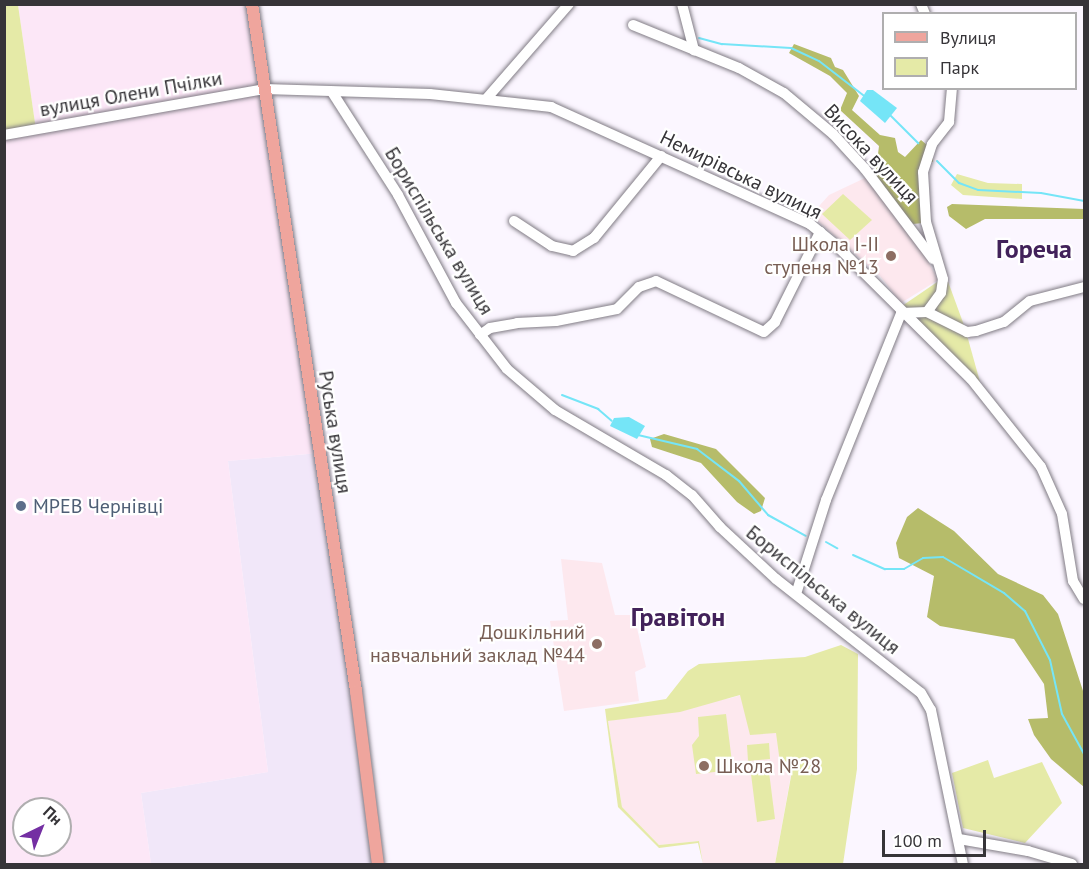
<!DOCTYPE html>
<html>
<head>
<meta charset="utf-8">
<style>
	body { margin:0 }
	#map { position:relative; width:1089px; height:869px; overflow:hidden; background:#fbf6ff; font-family:"PT Sans",sans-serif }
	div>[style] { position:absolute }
	.built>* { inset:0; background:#f1e7f9 }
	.industrial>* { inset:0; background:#fce7f7 }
	.education>* { inset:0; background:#fde8ee }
	.green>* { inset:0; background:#e5eaa7 }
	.forest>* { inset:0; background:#b6bc6a }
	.water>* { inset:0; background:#75e5f7 }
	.stream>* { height:2px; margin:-1px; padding:0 1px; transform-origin:1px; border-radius:1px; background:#75e5f7 }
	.roads { filter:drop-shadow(0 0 2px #817c85) drop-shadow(0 0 2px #817c85) }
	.minor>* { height:10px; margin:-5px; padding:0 5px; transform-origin:5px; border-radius:5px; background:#fff }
	.major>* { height:12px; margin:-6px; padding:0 6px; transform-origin:6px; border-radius:6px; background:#efa59d }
	.dots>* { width:16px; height:16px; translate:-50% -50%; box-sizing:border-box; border:3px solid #fff; border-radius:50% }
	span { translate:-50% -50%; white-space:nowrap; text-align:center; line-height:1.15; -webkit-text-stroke:4.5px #fff; paint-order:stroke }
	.street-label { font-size:20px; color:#363438 }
	.education-label { font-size:20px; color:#785e54 }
	.right { translate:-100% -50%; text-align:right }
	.left { translate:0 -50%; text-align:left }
	.service-label { font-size:20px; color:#4e5e75 }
	.district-label { font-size:26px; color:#42225a; font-weight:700 }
	.frame { position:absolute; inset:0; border:6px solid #363438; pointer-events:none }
	.legend { position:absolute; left:882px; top:12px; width:195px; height:78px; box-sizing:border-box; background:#fff; border:2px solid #afaeaf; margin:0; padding:8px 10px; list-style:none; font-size:18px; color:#363438 }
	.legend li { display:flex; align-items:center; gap:12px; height:30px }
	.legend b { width:30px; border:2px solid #afaeaf }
	.north { position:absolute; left:12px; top:797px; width:60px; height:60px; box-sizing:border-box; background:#fff; border:2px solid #afaeaf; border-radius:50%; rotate:43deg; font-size:16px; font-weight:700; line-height:24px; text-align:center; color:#363438 }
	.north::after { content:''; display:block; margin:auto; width:21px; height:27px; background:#742fa3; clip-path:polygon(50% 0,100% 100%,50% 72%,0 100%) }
	.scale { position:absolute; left:882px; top:830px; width:104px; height:27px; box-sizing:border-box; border:3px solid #363438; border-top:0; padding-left:8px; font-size:18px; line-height:21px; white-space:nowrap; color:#363438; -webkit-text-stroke:4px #fff; paint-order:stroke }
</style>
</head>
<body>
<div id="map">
	<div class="built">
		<div style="clip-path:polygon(319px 453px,382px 864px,151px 864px,141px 793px,268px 772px,228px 461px)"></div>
	</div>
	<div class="industrial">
		<div style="clip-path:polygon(evenodd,18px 5px,252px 5px,319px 453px,228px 461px,268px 772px,141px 793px,151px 864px,5px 864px,4px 136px,36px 130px,18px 5px,24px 809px,60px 809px,60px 845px,24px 845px,24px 809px)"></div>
	</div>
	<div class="education">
		<div style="clip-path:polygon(867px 177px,914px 235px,938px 280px,901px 303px,880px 276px,811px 215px,829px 195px)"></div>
		<div style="clip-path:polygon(561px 559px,602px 563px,615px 615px,634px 615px,646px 667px,635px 672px,639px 701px,564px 711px,550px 621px,568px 620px)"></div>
		<div style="clip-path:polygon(791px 680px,800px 724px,775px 864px,703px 864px,699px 841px,659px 845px,622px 807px,608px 721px,731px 698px)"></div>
	</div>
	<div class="green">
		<div style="clip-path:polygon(5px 5px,18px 5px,36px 130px,5px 136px)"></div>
		<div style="clip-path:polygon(957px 174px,988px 183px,1022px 184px,1022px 199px,963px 195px,951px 185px)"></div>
		<div style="clip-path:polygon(843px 194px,872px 220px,850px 240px,822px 214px)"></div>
		<div style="clip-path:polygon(946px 276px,965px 328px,980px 382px,902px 306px)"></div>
		<div style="clip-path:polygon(841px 645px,858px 654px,857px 769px,843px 864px,775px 864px,792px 771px,781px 770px,776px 733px,750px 735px,740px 695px,680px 712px,608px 721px,622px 807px,659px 845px,699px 841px,703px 864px,698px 843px,659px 848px,618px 807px,605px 709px,666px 699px,688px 671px,699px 664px,805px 657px)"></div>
		<div style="clip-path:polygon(726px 714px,733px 770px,696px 774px,692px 745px,699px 736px,698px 717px)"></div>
		<div style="clip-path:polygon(769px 743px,770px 759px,748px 761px,747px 745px)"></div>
		<div style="clip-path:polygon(988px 760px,994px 778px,1042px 762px,1062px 803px,1025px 843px,963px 828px,952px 773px)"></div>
		<div style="clip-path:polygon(768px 764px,775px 819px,757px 822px,750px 766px)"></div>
	</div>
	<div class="forest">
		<div style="clip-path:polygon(794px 44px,831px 58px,835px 67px,843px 70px,859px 96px,852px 110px,880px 135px,895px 138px,898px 152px,905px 157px,921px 140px,933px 150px,933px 162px,923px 159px,923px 223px,913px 224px,875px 178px,879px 146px,840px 110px,847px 93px,830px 76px,789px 53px)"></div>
		<div style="clip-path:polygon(952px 204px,1084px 209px,1084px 219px,985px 219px,966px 229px,949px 216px,947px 207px)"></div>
		<div style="clip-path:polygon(664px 434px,716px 449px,765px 498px,761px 511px,754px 514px,737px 502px,701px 463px,652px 447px,650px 439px)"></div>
		<div style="clip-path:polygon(918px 508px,954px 531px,998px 574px,1043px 595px,1058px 614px,1084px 694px,1084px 787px,1051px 759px,1034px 735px,1028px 719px,1048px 718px,1044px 684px,1014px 639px,940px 626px,927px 617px,934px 576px,899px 558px,896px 543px,907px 517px)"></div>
	</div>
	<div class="water">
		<div style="clip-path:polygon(867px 90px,873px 90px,897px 108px,885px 123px,860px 101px)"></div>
		<div style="clip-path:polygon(629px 417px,645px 426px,637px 439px,610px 426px,614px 418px)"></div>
	</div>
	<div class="stream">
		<div style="left:699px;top:38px;width:24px;rotate:15deg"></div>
		<div style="left:722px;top:44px;width:69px;rotate:3.3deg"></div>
		<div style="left:791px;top:48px;width:31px;rotate:25deg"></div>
		<div style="left:819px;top:61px;width:56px;rotate:37.7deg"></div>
		<div style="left:890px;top:115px;width:40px;rotate:45deg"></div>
		<div style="left:937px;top:161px;width:31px;rotate:45deg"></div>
		<div style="left:959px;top:183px;width:20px;rotate:20deg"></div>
		<div style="left:978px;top:190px;width:63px;rotate:2.7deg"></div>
		<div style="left:1041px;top:193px;width:44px;rotate:10.5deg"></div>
		<div style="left:562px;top:395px;width:39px;rotate:21deg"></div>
		<div style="left:598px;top:409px;width:18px;rotate:41deg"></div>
		<div style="left:638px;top:435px;width:61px;rotate:13.3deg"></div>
		<div style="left:697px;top:449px;width:53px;rotate:37.3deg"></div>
		<div style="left:739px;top:481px;width:45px;rotate:49.5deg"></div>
		<div style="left:768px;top:515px;width:43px;rotate:28.9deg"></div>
		<div style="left:826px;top:542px;width:13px;rotate:29deg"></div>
		<div style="left:853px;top:555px;width:35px;rotate:24deg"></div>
		<div style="left:885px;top:569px;width:19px"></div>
		<div style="left:904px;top:569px;width:22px;rotate:-30deg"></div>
		<div style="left:923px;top:558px;width:20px;rotate:-3deg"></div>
		<div style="left:943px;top:557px;width:71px;rotate:30.5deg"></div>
		<div style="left:1004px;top:593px;width:28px;rotate:41deg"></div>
		<div style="left:1025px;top:611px;width:55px;rotate:63deg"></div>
		<div style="left:1050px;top:660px;width:55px;rotate:77.5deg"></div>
		<div style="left:1062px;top:714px;width:46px;rotate:61.2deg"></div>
	</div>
	<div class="roads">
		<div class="minor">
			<div style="left:682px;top:4px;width:48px;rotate:75.4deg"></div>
			<div style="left:921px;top:4px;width:11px;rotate:68deg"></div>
			<div style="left:633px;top:25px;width:114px;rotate:22.1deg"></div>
			<div style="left:739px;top:68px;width:51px;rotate:29.1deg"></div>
			<div style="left:784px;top:93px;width:64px;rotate:39.9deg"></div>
			<div style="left:833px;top:134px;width:47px;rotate:47.6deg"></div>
			<div style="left:865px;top:169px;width:113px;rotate:52.9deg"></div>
			<div style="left:332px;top:92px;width:122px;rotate:57.3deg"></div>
			<div style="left:398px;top:195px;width:123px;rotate:61.8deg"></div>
			<div style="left:456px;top:303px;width:83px;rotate:52.3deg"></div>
			<div style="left:507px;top:369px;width:63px;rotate:40.5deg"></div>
			<div style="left:555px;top:410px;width:129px;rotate:30.4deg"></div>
			<div style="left:666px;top:475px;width:33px;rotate:38deg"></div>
			<div style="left:692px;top:495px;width:43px;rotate:48.8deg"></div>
			<div style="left:720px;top:527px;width:76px;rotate:42.9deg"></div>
			<div style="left:776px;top:579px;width:184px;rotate:38.2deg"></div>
			<div style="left:921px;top:693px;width:20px;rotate:60deg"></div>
			<div style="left:931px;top:710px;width:157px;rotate:78.3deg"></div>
			<div style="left:487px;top:98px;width:125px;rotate:-48.9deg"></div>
			<div style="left:4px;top:135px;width:264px;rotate:-10deg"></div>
			<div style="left:264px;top:89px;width:166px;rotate:1.7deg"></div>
			<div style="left:430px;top:94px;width:122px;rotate:6.1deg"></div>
			<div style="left:551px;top:107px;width:284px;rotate:24.3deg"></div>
			<div style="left:810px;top:224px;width:33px;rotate:39deg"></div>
			<div style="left:836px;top:245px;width:190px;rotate:44.8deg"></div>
			<div style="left:971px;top:379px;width:112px;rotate:51.5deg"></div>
			<div style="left:1041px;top:467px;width:51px;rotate:65.9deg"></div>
			<div style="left:1062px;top:514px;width:68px;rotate:80.7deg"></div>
			<div style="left:1073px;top:581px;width:21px;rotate:59deg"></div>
			<div style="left:514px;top:221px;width:45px;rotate:33.3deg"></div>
			<div style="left:552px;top:246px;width:22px;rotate:13deg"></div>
			<div style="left:573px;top:251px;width:25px;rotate:-32deg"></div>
			<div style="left:594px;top:238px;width:106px;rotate:-50.7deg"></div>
			<div style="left:927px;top:312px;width:45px;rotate:26.6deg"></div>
			<div style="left:967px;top:332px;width:9px;rotate:-6deg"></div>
			<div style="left:976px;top:331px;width:29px;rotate:-18deg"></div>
			<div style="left:1004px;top:322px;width:33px;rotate:-39deg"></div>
			<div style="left:1030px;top:301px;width:56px;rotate:-14.5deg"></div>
			<div style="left:480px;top:335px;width:12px;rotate:-35deg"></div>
			<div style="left:490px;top:328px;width:27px;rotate:-10deg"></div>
			<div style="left:517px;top:323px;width:39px;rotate:-3deg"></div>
			<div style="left:556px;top:321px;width:62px;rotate:-11.1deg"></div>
			<div style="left:617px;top:309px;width:31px;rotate:-45deg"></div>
			<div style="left:639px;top:287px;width:18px;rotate:-19deg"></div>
			<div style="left:656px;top:281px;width:119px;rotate:25.3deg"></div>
			<div style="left:764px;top:332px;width:15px;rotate:-42deg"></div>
			<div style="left:775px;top:322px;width:101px;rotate:-63.4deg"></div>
			<div style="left:796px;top:594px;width:99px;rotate:-72.3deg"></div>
			<div style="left:826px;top:500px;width:201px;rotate:-68.1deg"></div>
			<div style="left:901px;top:313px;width:26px;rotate:-2deg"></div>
			<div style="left:927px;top:312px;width:24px;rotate:-54deg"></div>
			<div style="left:941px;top:293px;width:14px;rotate:-82deg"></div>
			<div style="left:943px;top:279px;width:59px;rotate:-106.6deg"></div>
			<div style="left:926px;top:222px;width:50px;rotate:-93.4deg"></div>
			<div style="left:923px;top:172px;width:29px;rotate:-72deg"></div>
			<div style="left:932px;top:144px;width:28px;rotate:-52deg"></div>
			<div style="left:949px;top:122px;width:34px;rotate:-85deg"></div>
			<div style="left:959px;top:839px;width:70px;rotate:9.9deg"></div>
			<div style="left:1028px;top:851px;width:46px;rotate:16.5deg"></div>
		</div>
		<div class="major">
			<div style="left:252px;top:4px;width:695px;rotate:81.39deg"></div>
			<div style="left:356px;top:691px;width:174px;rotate:82.8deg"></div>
		</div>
	</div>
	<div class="dots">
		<div style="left:891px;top:256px;background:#8d6e63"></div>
		<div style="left:21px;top:506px;background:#5c6f8a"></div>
		<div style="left:597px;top:644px;background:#8d6e63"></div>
		<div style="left:704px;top:766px;background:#8d6e63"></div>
	</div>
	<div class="street-label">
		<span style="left:131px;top:94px;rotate:-10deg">вулиця Олени Пчілки</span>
		<span style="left:871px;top:154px;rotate:47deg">Висока вулиця</span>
		<span style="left:741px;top:175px;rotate:26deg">Немирівська вулиця</span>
		<span style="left:439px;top:231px;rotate:59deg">Бориспільська вулиця</span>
		<span style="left:335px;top:432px;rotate:81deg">Руська вулиця</span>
		<span style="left:823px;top:590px;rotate:39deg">Бориспільська вулиця</span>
	</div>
	<div class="education-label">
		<span class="right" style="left:879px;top:256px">Школа I-II<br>ступеня №13</span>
		<span class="right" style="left:585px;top:644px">Дошкільний<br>навчальний заклад №44</span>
		<span class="left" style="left:716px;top:766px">Школа №28</span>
	</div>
	<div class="service-label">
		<span class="left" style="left:33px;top:506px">МРЕВ Чернівці</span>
	</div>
	<div class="district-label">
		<span style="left:1034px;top:249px">Гореча</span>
		<span style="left:678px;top:617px">Гравітон</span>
	</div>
	<div class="frame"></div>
	<ul class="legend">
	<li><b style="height:8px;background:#efa59d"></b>Вулиця</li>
	<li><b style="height:16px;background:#e5eaa7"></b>Парк</li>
	</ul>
	<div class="north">Пн</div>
	<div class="scale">100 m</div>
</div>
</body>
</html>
